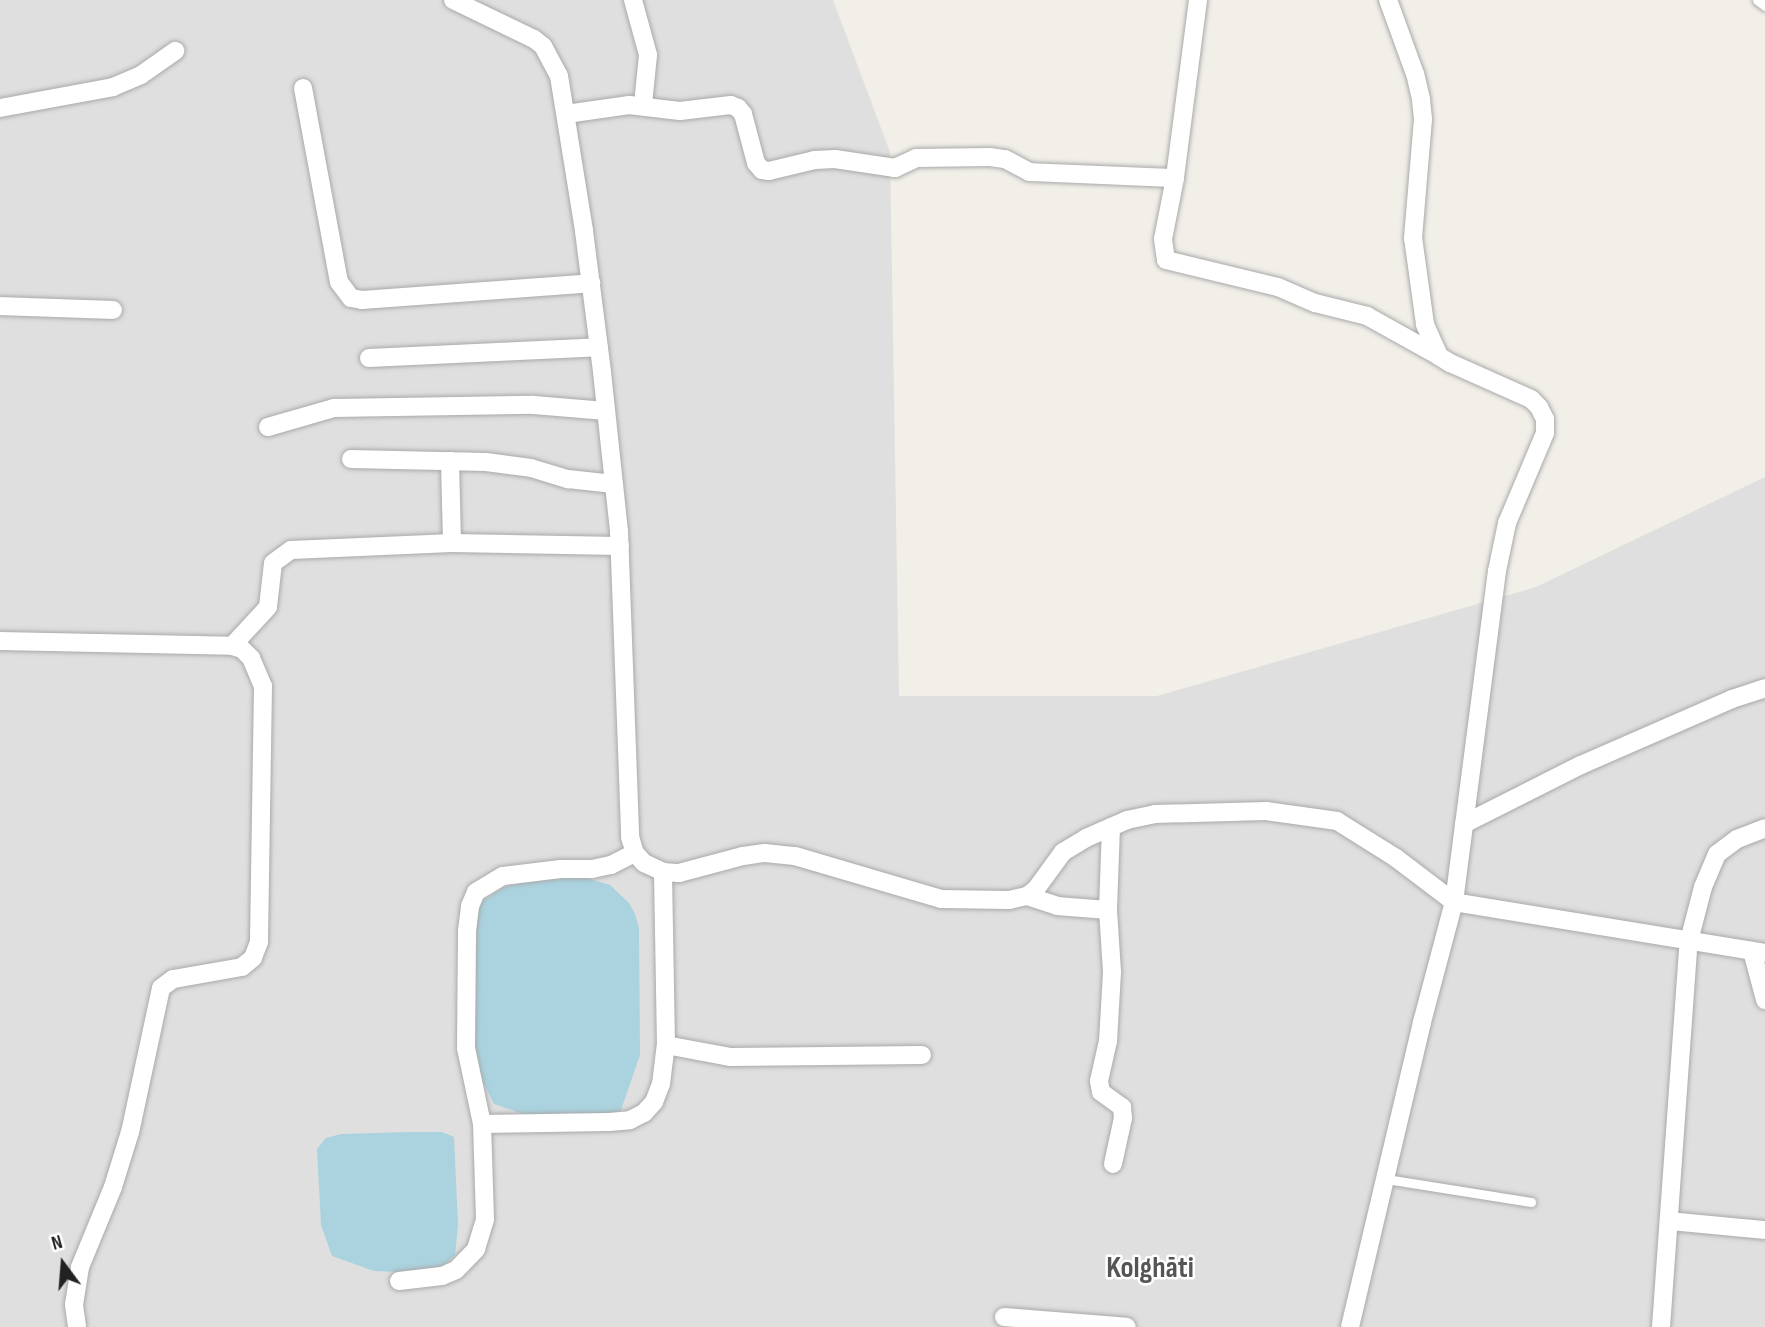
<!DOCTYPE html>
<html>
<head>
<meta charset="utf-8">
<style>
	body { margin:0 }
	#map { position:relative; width:1765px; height:1327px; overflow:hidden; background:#f2efe9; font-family:"Sofia Sans Condensed",sans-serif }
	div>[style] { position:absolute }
	.residential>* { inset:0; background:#e0dfdf }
	.water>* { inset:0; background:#aad3df }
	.roads { filter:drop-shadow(0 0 2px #a9a9a9) drop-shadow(0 0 2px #a9a9a9) }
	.service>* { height:9px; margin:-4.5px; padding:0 4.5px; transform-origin:4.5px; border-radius:4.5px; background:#fff }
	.minor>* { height:18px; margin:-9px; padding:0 9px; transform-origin:9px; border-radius:9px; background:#fff }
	span { translate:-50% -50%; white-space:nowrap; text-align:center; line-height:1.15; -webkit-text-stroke:5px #fff; paint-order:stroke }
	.district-label { font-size:30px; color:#555; font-weight:700 }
	.north { position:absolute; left:28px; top:1229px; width:70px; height:70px; -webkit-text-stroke:5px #fff; paint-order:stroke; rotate:344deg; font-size:19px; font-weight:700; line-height:28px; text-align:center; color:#222 }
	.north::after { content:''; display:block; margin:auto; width:24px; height:32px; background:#222; clip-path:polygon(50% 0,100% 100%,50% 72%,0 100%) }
</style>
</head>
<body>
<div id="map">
	<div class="residential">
		<div style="clip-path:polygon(0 0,833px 0,890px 152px,899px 696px,1157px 696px,1536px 587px,1765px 477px,1765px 1327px,0 1327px)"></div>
	</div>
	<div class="water">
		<div style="clip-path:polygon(579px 876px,610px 885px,629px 903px,635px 914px,639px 928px,640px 1055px,621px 1110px,609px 1116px,529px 1116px,494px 1104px,478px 1072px,474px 1055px,477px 913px,483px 901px,504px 887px,549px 877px)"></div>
		<div style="clip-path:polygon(409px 1132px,442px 1132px,454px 1137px,458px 1225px,455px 1255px,443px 1266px,398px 1272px,374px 1271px,332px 1256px,321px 1225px,317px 1149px,326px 1138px,341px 1134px)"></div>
	</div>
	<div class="roads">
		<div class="service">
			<div style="left:1757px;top:0;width:10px;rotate:37deg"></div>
			<div style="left:1386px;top:1179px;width:147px;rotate:9deg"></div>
		</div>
		<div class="minor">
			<div style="left:453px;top:0;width:90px;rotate:25.7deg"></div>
			<div style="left:534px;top:39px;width:11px;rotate:38deg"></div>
			<div style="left:543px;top:46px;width:34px;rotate:62deg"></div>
			<div style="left:559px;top:76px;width:157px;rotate:80.8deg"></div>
			<div style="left:584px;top:231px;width:142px;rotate:82.7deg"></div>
			<div style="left:602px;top:372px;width:160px;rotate:83.9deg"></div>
			<div style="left:619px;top:531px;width:306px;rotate:87.9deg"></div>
			<div style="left:630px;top:837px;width:17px;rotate:73deg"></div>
			<div style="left:635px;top:853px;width:13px;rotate:48deg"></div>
			<div style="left:644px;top:863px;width:21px;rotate:25deg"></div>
			<div style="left:663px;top:872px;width:16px;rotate:4deg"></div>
			<div style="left:679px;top:873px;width:66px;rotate:-14.9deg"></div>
			<div style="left:743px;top:856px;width:22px;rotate:-8deg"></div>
			<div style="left:765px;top:853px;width:30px;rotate:6deg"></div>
			<div style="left:795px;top:856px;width:152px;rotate:16.4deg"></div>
			<div style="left:941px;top:899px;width:68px;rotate:0.8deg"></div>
			<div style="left:1009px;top:900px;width:18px;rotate:-13deg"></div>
			<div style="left:1027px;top:896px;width:11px;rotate:-38deg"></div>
			<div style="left:1036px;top:889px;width:46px;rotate:-53.9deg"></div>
			<div style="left:1063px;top:852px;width:27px;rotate:-31deg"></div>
			<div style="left:1086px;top:838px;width:45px;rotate:-23.7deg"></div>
			<div style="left:1127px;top:820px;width:29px;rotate:-12deg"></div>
			<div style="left:1155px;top:814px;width:111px;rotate:-1.5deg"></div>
			<div style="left:1266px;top:811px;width:72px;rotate:8deg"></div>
			<div style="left:1337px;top:821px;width:70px;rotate:32.1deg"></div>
			<div style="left:1396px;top:858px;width:73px;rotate:37.2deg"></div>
			<div style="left:1454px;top:902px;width:315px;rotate:9.3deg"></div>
			<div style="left:633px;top:0;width:57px;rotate:74.7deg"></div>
			<div style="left:648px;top:55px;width:49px;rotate:95.8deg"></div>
			<div style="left:1198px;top:0;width:179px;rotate:97.4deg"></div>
			<div style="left:1175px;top:178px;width:62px;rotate:101.1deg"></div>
			<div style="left:1163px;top:239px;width:21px;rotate:82deg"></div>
			<div style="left:1166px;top:260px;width:115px;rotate:13.6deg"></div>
			<div style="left:1278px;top:287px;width:40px;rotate:23.4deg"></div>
			<div style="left:1315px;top:303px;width:54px;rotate:14deg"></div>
			<div style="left:1367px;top:316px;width:82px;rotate:29.1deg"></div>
			<div style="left:303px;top:88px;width:197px;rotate:79.5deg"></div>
			<div style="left:339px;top:282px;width:20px;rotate:53deg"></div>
			<div style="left:351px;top:298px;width:11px;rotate:10deg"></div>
			<div style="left:362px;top:300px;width:230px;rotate:-4.2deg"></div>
			<div style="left:0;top:108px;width:115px;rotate:-10.5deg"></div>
			<div style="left:113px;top:87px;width:30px;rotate:-23deg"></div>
			<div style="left:141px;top:75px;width:42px;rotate:-35.2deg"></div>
			<div style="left:566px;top:114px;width:64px;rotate:-8.1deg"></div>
			<div style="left:629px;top:105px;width:51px;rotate:6.7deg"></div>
			<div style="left:680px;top:111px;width:51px;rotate:-6.7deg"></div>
			<div style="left:731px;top:105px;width:8px;rotate:23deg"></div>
			<div style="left:738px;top:108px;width:8px;rotate:50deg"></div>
			<div style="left:743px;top:114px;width:51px;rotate:75.1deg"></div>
			<div style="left:756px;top:163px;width:9px;rotate:49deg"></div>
			<div style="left:762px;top:170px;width:7px;rotate:8deg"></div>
			<div style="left:769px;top:171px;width:47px;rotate:-13.4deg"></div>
			<div style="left:815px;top:160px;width:20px;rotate:-3deg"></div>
			<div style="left:835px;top:159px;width:61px;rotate:8.5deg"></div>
			<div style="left:895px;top:168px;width:23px;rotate:-25deg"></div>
			<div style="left:916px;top:158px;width:74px;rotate:-0.8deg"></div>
			<div style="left:990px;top:157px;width:15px;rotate:8deg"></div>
			<div style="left:1005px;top:159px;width:27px;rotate:28deg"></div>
			<div style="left:1029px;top:172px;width:146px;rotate:2.4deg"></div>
			<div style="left:0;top:306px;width:113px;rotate:2deg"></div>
			<div style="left:369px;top:358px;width:230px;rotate:-2.7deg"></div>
			<div style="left:268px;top:427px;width:69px;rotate:-16.1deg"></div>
			<div style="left:334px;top:408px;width:200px;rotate:-0.9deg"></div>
			<div style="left:534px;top:405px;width:72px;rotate:4.8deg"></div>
			<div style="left:351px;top:459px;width:135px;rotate:1.3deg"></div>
			<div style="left:486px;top:462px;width:45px;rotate:7.6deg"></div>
			<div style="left:531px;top:468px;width:39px;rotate:17deg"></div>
			<div style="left:568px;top:479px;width:46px;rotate:6.2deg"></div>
			<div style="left:450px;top:461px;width:82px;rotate:88.6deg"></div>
			<div style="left:0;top:641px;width:232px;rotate:1.2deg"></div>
			<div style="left:232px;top:646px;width:10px;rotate:17deg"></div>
			<div style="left:242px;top:649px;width:13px;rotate:45deg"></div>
			<div style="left:251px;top:658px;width:30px;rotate:67deg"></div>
			<div style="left:263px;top:686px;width:256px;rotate:90.9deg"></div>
			<div style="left:259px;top:942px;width:17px;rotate:111deg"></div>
			<div style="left:253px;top:958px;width:14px;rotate:141deg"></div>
			<div style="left:242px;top:967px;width:70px;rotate:170.1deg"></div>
			<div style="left:173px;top:979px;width:15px;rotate:143deg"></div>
			<div style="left:161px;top:988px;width:147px;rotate:102.1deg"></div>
			<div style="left:130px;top:1132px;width:58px;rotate:107.2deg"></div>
			<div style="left:113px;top:1187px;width:87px;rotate:112.4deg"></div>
			<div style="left:80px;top:1267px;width:38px;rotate:99deg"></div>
			<div style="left:74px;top:1305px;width:22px;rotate:82deg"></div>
			<div style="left:232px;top:646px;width:53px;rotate:-47.3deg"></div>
			<div style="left:268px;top:607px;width:44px;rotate:-83.5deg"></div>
			<div style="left:273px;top:563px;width:22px;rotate:-36deg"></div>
			<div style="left:291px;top:550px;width:161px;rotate:-2.5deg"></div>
			<div style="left:452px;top:543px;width:168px;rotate:1deg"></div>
			<div style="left:1464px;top:824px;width:131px;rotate:-26.8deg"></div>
			<div style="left:1581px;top:765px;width:165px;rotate:-23.6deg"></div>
			<div style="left:1732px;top:699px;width:35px;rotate:-18deg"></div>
			<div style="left:1111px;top:827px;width:83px;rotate:92.1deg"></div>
			<div style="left:1108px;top:910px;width:62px;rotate:86.3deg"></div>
			<div style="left:1112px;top:972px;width:69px;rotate:93.3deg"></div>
			<div style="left:1108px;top:1041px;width:41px;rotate:102.7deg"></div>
			<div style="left:1099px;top:1081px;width:11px;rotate:80deg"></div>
			<div style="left:1101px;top:1092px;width:26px;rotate:36deg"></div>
			<div style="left:1122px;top:1107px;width:11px;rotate:85deg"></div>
			<div style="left:1123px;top:1118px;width:47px;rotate:102.3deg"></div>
			<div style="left:1027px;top:896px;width:32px;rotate:18deg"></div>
			<div style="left:1057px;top:906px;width:51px;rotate:4.5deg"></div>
			<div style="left:1752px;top:951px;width:51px;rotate:75.1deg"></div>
			<div style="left:666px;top:1045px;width:66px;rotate:10.5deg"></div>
			<div style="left:731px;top:1057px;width:191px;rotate:-0.6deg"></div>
			<div style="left:482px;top:1124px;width:127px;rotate:-0.9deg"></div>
			<div style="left:609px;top:1122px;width:21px;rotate:-5deg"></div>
			<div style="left:630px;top:1120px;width:16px;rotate:-27deg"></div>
			<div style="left:644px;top:1113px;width:15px;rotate:-48deg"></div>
			<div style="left:654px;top:1102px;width:19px;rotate:-69deg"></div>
			<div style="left:661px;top:1084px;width:39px;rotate:-83deg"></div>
			<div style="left:666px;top:1045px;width:173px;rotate:-91deg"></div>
			<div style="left:1669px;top:1221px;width:96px;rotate:5.4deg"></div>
			<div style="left:399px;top:1281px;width:43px;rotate:-6.6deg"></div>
			<div style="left:442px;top:1276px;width:15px;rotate:-23deg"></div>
			<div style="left:456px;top:1270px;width:29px;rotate:-46deg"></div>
			<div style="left:476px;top:1249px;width:31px;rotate:-73deg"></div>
			<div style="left:485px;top:1219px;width:95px;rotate:-91.8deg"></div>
			<div style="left:482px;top:1124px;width:78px;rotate:-101.9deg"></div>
			<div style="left:466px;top:1048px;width:117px;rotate:-89.5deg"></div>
			<div style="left:467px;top:931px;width:25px;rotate:-83deg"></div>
			<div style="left:470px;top:906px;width:15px;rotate:-67deg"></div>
			<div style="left:476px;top:892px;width:31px;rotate:-31deg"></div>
			<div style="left:503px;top:876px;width:58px;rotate:-6.9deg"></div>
			<div style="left:561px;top:869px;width:31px"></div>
			<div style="left:592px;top:869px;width:19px;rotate:-12deg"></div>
			<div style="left:611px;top:865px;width:27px;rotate:-27deg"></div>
			<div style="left:1004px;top:1317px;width:123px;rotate:4.6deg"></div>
			<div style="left:1350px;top:1327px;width:313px;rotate:-76.7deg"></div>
			<div style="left:1422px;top:1022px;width:124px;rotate:-75.1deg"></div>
			<div style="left:1454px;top:902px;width:334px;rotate:-82.6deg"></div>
			<div style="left:1497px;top:571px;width:49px;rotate:-78.2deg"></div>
			<div style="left:1507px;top:523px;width:98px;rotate:-67.1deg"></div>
			<div style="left:1545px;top:433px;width:14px;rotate:-90deg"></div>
			<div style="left:1545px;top:419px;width:13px;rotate:-117deg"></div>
			<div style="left:1539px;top:407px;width:11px;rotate:-135deg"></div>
			<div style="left:1531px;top:399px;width:89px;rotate:-156deg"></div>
			<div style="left:1450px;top:363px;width:13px;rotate:-148deg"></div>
			<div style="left:1439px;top:356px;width:35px;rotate:-114deg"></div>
			<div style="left:1425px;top:324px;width:87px;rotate:-97.9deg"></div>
			<div style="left:1413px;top:238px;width:119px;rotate:-85.2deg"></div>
			<div style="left:1423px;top:119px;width:20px;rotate:-96deg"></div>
			<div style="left:1421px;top:99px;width:26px;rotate:-103deg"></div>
			<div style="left:1415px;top:74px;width:79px;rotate:-110deg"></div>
			<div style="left:1661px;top:1327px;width:387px;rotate:-85.9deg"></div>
			<div style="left:1689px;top:941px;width:56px;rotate:-75.5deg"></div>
			<div style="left:1703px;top:887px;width:36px;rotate:-67deg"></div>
			<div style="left:1717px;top:854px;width:25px;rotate:-37deg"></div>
			<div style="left:1737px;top:839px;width:30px;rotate:-21deg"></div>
		</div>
	</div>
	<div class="district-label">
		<span style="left:1150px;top:1268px">Kolghāti</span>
	</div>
	<div class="north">N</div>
</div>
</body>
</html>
